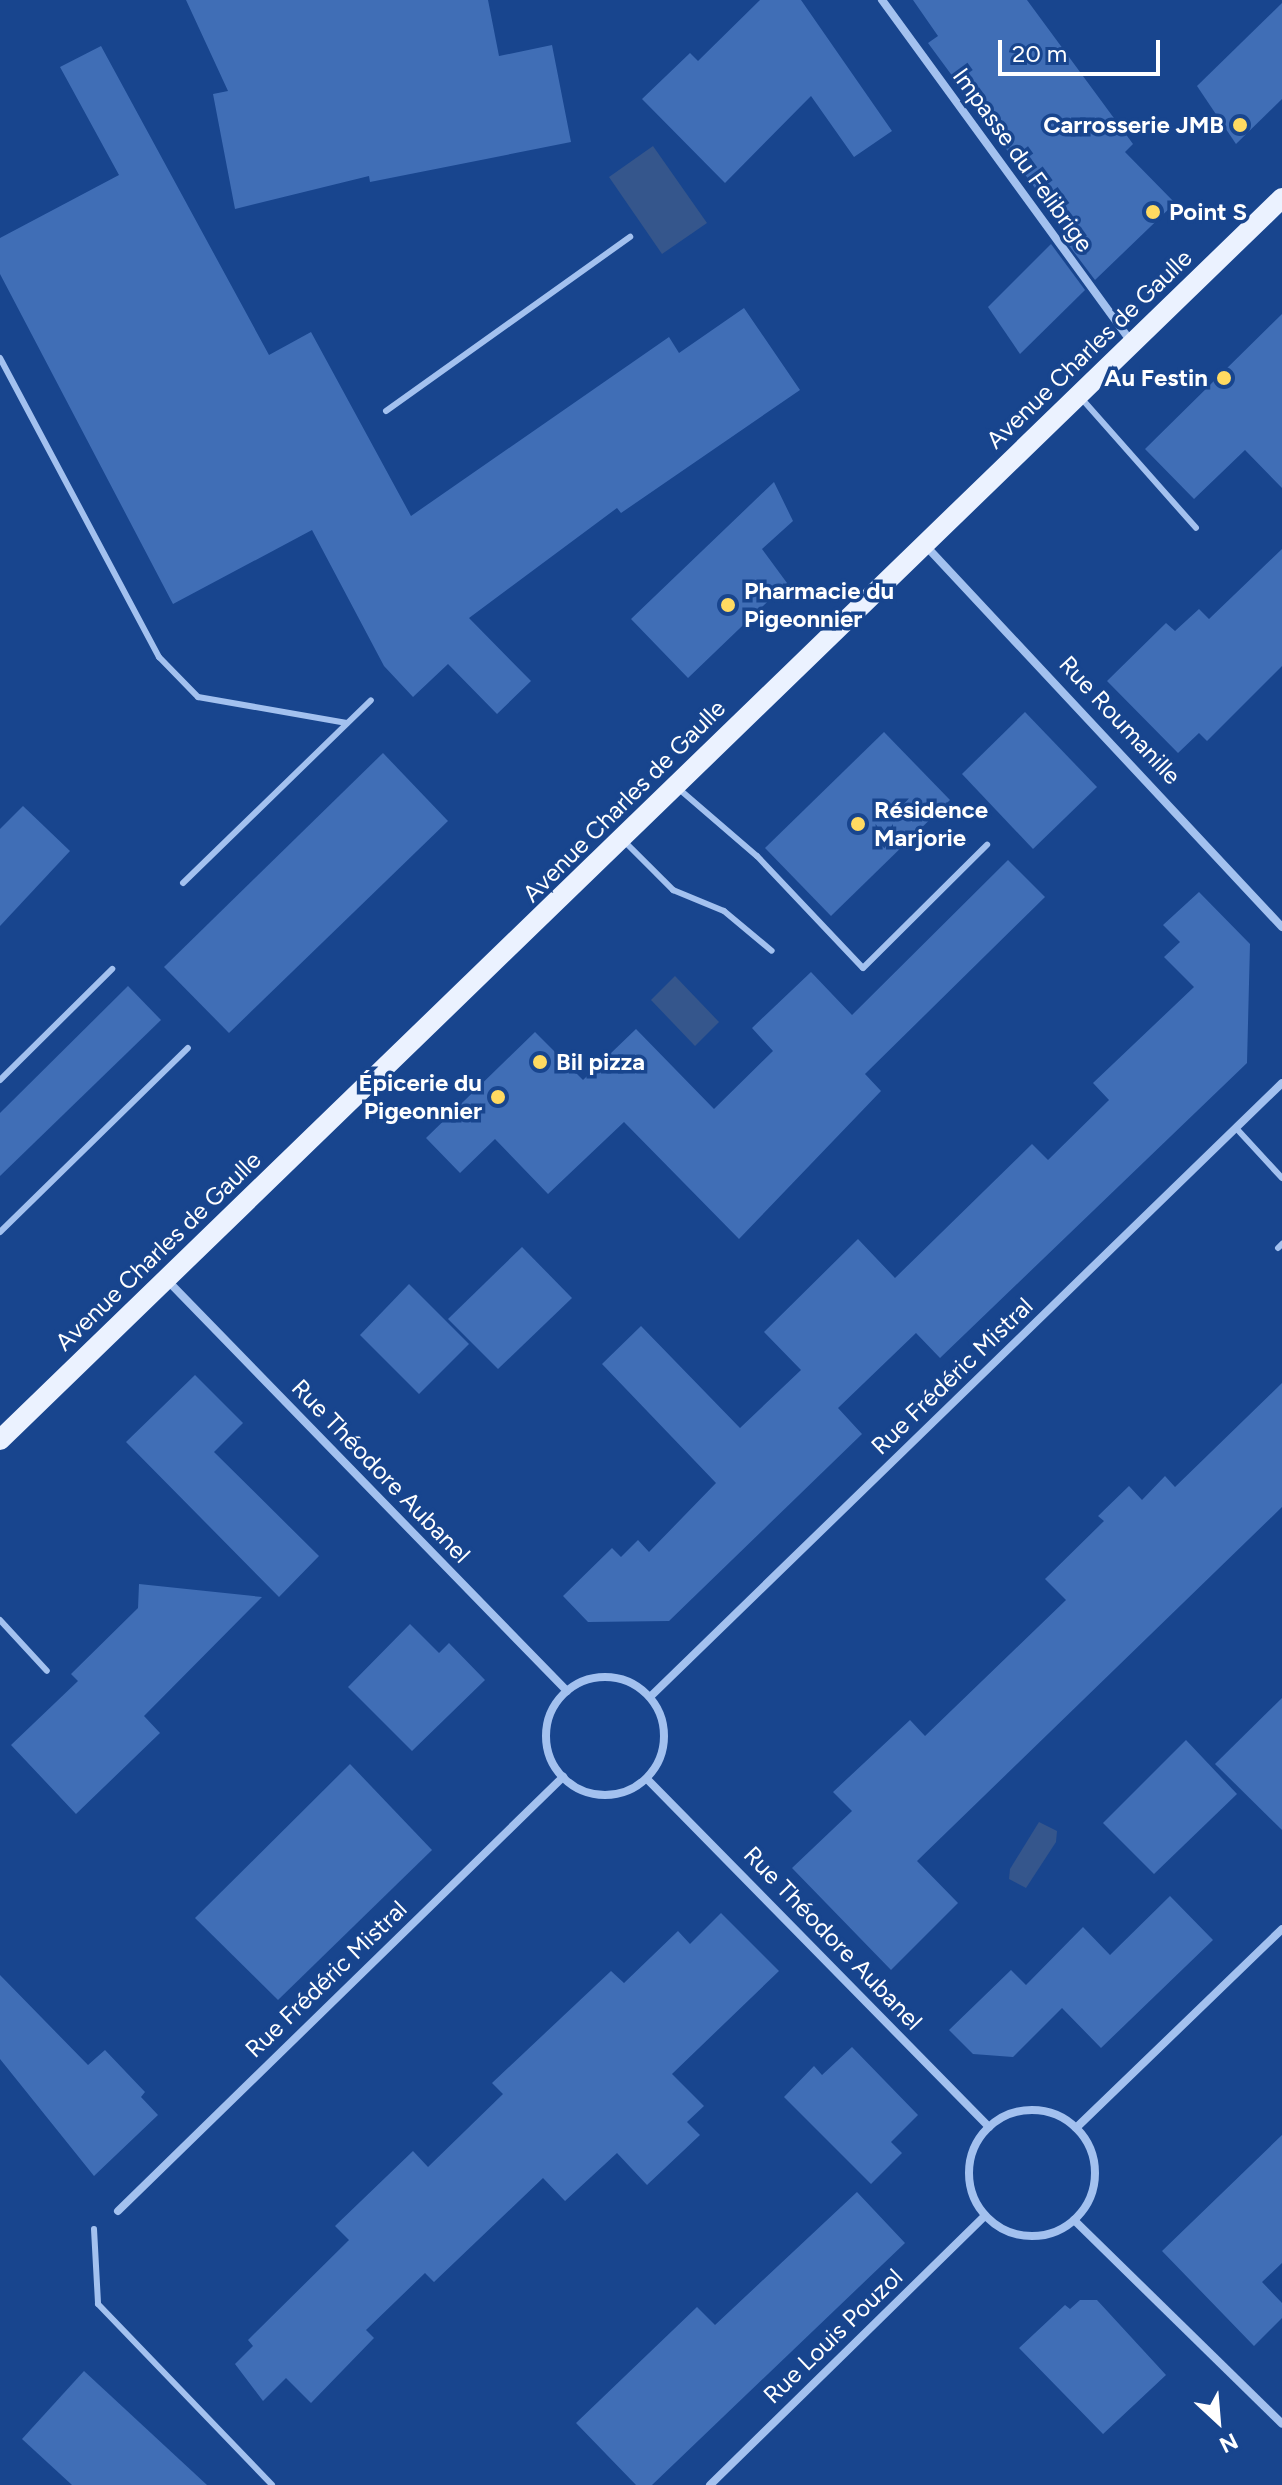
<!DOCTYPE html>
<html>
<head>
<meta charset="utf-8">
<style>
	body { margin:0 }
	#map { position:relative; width:1282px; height:2485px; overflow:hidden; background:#18458e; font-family:Figtree,sans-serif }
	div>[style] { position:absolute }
	.water>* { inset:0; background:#35568c }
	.building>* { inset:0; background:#406eb6 }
	.service>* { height:6px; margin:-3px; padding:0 3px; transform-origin:3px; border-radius:3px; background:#a3c1ef }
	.minor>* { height:8px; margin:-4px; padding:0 4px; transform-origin:4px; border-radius:4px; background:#a3c1ef }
	.minor>.ring { margin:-4px; padding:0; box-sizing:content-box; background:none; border:8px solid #a3c1ef; border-radius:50% }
	.primary>* { height:20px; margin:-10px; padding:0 10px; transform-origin:10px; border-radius:10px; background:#ebf2ff }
	.dots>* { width:22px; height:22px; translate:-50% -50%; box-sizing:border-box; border:4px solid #18458e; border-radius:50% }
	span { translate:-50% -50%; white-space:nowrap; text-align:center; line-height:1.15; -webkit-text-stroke:7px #18458e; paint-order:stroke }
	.poi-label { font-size:24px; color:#fff; font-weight:700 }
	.right { translate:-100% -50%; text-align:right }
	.left { translate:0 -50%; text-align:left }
	.street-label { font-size:24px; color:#fff }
	.north { position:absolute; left:1178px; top:2381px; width:80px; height:80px; -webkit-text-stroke:6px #18458e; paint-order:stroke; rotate:154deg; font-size:22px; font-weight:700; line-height:32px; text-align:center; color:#fff }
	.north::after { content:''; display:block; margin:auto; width:28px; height:36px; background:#fff; clip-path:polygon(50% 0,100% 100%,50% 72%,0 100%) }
	.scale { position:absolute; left:998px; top:40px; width:162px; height:36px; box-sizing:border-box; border:4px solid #fff; border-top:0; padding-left:10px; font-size:24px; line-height:28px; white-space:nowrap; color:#fff; -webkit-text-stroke:6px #18458e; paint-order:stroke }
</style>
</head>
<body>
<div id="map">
	<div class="water">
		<div style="clip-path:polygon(653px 146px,707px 223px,662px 254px,609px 177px)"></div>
		<div style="clip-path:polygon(675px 976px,719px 1022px,695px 1046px,651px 1000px)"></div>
		<div style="clip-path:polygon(1039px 1822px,1057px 1831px,1056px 1842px,1026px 1888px,1009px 1879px,1010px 1869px)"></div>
	</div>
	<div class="building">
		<div style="clip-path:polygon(186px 0,488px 0,499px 56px,552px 45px,571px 142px,370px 182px,369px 176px,235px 209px,213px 94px,228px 91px)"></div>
		<div style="clip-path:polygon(760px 0,801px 0,892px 131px,854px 157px,811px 96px,725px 183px,642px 99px,690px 53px,698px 61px)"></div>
		<div style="clip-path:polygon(913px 0,1027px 0,1133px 144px,1125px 152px,1175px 203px,1095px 280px,1061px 235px,1066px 230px,928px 43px,938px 36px)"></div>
		<div style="clip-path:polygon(1282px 3px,1282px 99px,1236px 144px,1197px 86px)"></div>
		<div style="clip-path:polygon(101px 46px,269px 355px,311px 332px,411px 516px,669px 337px,679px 353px,744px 308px,800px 390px,621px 513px,617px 508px,469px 618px,531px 681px,497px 714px,448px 664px,413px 697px,384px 666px,312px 530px,173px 604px,0 274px,0 238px,119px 175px,60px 67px)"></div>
		<div style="clip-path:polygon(1051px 244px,1085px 290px,1020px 354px,988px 307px)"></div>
		<div style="clip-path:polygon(1282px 314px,1282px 488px,1245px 450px,1194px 499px,1145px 449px)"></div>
		<div style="clip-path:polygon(774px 482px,793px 521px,762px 549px,787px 583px,688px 678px,631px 619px)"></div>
		<div style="clip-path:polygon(1282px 549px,1282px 666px,1207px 741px,1199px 733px,1178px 753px,1107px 681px,1166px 623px,1175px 631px,1199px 609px,1209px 619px)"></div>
		<div style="clip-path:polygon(1025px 712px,1097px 787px,1033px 849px,962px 774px)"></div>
		<div style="clip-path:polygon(884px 732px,950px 800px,831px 916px,765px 848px)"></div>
		<div style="clip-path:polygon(383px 753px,448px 821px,229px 1033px,164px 967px)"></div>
		<div style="clip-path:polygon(23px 806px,70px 851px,0 926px,0 829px)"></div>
		<div style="clip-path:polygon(1008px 860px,1045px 897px,865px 1074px,881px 1091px,739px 1239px,624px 1122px,548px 1194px,495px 1139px,460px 1173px,426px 1138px,535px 1032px,583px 1080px,636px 1029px,714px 1109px,773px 1051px,752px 1028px,811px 972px,852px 1015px)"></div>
		<div style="clip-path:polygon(1199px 892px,1250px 944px,1247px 1063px,940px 1358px,916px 1333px,838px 1408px,862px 1434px,669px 1621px,588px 1622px,563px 1596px,612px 1548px,621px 1557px,638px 1540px,649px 1552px,716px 1483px,602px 1364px,641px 1326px,740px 1428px,801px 1370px,764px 1332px,858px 1239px,895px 1278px,1032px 1144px,1048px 1160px,1109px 1100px,1093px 1083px,1194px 987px,1164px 957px,1180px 942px,1163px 925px)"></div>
		<div style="clip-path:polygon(128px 986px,161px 1020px,0 1176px,0 1113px)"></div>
		<div style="clip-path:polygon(522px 1247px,572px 1298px,498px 1369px,448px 1319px)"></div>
		<div style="clip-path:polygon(409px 1284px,469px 1344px,419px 1394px,360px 1335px)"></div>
		<div style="clip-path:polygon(195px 1375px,243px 1423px,214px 1452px,319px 1556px,279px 1597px,126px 1442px)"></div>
		<div style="clip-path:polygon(1282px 1383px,1282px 1507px,917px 1861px,958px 1903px,891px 1970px,792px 1868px,852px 1811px,833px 1792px,910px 1720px,925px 1736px,1066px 1600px,1045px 1579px,1104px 1521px,1098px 1516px,1129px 1486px,1142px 1500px,1165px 1476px,1175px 1487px)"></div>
		<div style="clip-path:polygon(139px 1584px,262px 1597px,144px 1716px,160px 1733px,76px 1814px,11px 1745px,78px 1681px,71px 1674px,138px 1608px)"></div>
		<div style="clip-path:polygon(410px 1624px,439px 1653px,449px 1643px,485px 1680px,412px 1751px,348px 1687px)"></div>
		<div style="clip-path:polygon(1282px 1698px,1282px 1830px,1215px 1764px)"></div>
		<div style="clip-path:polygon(1186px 1740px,1237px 1794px,1154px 1874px,1103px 1823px)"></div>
		<div style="clip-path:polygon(350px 1764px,432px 1850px,278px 2000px,195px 1918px)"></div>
		<div style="clip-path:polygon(1170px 1896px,1213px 1940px,1101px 2048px,1062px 2008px,1013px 2057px,973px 2054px,949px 2030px,1011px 1970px,1026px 1985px,1083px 1927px,1110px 1955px)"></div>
		<div style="clip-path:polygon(721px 1913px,779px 1971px,672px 2074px,704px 2106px,687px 2122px,700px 2135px,647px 2185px,617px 2153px,565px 2201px,543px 2178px,434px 2282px,425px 2273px,366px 2330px,374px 2338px,311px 2403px,286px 2378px,263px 2401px,235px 2364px,253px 2346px,248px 2340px,349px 2240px,335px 2226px,413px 2151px,428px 2167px,503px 2094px,492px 2083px,611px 1971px,624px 1983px,678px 1931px,690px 1944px)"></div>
		<div style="clip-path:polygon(0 1975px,88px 2065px,105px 2050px,145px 2092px,141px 2097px,158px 2115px,94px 2176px,0 2059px)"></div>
		<div style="clip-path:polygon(852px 2047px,918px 2115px,891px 2142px,902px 2153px,871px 2184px,784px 2097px,814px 2066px,822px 2075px)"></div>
		<div style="clip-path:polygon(1282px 2135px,1282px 2263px,1262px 2282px,1282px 2303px,1282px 2318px,1254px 2346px,1162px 2251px)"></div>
		<div style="clip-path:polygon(857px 2192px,905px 2243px,652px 2485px,636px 2485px,576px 2423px,697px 2307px,715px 2325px)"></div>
		<div style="clip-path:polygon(1080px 2300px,1097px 2300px,1166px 2375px,1103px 2434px,1019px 2348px,1065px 2305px,1070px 2309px)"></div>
		<div style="clip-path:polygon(84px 2371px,207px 2485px,72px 2485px,22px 2439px)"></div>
	</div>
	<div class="service">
		<div style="left:0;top:358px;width:339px;rotate:62deg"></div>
		<div style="left:159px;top:657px;width:56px;rotate:45.7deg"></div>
		<div style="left:198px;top:697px;width:151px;rotate:9.9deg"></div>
		<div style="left:1082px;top:399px;width:172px;rotate:48.5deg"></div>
		<div style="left:386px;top:411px;width:300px;rotate:-35.5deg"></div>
		<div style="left:679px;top:789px;width:103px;rotate:40.7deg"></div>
		<div style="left:757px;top:856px;width:154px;rotate:46.6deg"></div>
		<div style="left:863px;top:968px;width:175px;rotate:-44.8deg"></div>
		<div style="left:623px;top:840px;width:71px;rotate:45deg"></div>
		<div style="left:673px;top:890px;width:55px;rotate:22.4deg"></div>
		<div style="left:724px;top:911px;width:62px;rotate:39.8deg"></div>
		<div style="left:183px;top:883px;width:262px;rotate:-44.2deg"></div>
		<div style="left:0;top:1080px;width:158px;rotate:-44.7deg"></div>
		<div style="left:1236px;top:1128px;width:68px;rotate:47.4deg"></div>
		<div style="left:0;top:1232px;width:263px;rotate:-44.4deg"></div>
		<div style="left:1278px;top:1248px;width:6px;rotate:-45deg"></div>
		<div style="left:0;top:1620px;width:69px;rotate:47.3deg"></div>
		<div style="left:94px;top:2229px;width:75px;rotate:86.9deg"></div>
		<div style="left:98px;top:2304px;width:251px;rotate:46.1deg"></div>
	</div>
	<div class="minor">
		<div style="left:882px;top:0;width:423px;rotate:53.9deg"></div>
		<div style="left:925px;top:545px;width:523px;rotate:46.94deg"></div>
		<div style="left:166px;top:1279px;width:575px;rotate:45.78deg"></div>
		<div class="ring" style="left:546px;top:1677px;width:110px;height:110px"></div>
		<div style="left:650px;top:1697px;width:881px;rotate:-44.17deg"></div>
		<div style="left:647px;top:1779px;width:488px;rotate:45.5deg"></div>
		<div class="ring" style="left:969px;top:2110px;width:118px;height:118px"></div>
		<div style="left:1076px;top:2128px;width:286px;rotate:-44deg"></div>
		<div style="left:118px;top:2211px;width:622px;rotate:-44.28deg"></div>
		<div style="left:1074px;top:2220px;width:291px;rotate:44.4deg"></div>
		<div style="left:710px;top:2485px;width:385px;rotate:-44.4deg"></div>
	</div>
	<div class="primary">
		<div style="left:0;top:1440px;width:1785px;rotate:-44.09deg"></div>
	</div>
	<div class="dots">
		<div style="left:1240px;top:125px;background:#ffda61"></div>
		<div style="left:1153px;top:212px;background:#ffda61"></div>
		<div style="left:1224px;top:378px;background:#ffda61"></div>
		<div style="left:728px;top:605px;background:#ffda61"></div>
		<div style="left:858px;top:824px;background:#ffda61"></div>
		<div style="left:540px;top:1062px;background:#ffda61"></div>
		<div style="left:498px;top:1097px;background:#ffda61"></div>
	</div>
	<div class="poi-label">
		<span class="right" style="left:1224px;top:125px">Carrosserie JMB</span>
		<span class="left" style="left:1169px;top:212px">Point S</span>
		<span class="right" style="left:1208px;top:378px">Au Festin</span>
		<span class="left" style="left:744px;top:605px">Pharmacie du<br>Pigeonnier</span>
		<span class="left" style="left:874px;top:824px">Résidence<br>Marjorie</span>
		<span class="left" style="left:556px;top:1062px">Bil pizza</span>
		<span class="right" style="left:482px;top:1097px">Épicerie du<br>Pigeonnier</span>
	</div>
	<div class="street-label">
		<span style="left:1023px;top:160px;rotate:54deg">Impasse du Felibrige</span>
		<span style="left:1089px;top:349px;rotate:-44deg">Avenue Charles de Gaulle</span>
		<span style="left:1120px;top:720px;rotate:47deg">Rue Roumanille</span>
		<span style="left:624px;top:801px;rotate:-45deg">Avenue Charles de Gaulle</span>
		<span style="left:158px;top:1251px;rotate:-44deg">Avenue Charles de Gaulle</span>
		<span style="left:952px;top:1376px;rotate:-44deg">Rue Frédéric Mistral</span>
		<span style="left:381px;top:1471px;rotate:46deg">Rue Théodore Aubanel</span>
		<span style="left:833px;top:1938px;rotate:46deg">Rue Théodore Aubanel</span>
		<span style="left:326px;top:1979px;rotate:-44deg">Rue Frédéric Mistral</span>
		<span style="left:833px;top:2336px;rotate:-44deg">Rue Louis Pouzol</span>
	</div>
	<div class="north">N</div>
	<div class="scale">20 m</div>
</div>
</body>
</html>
